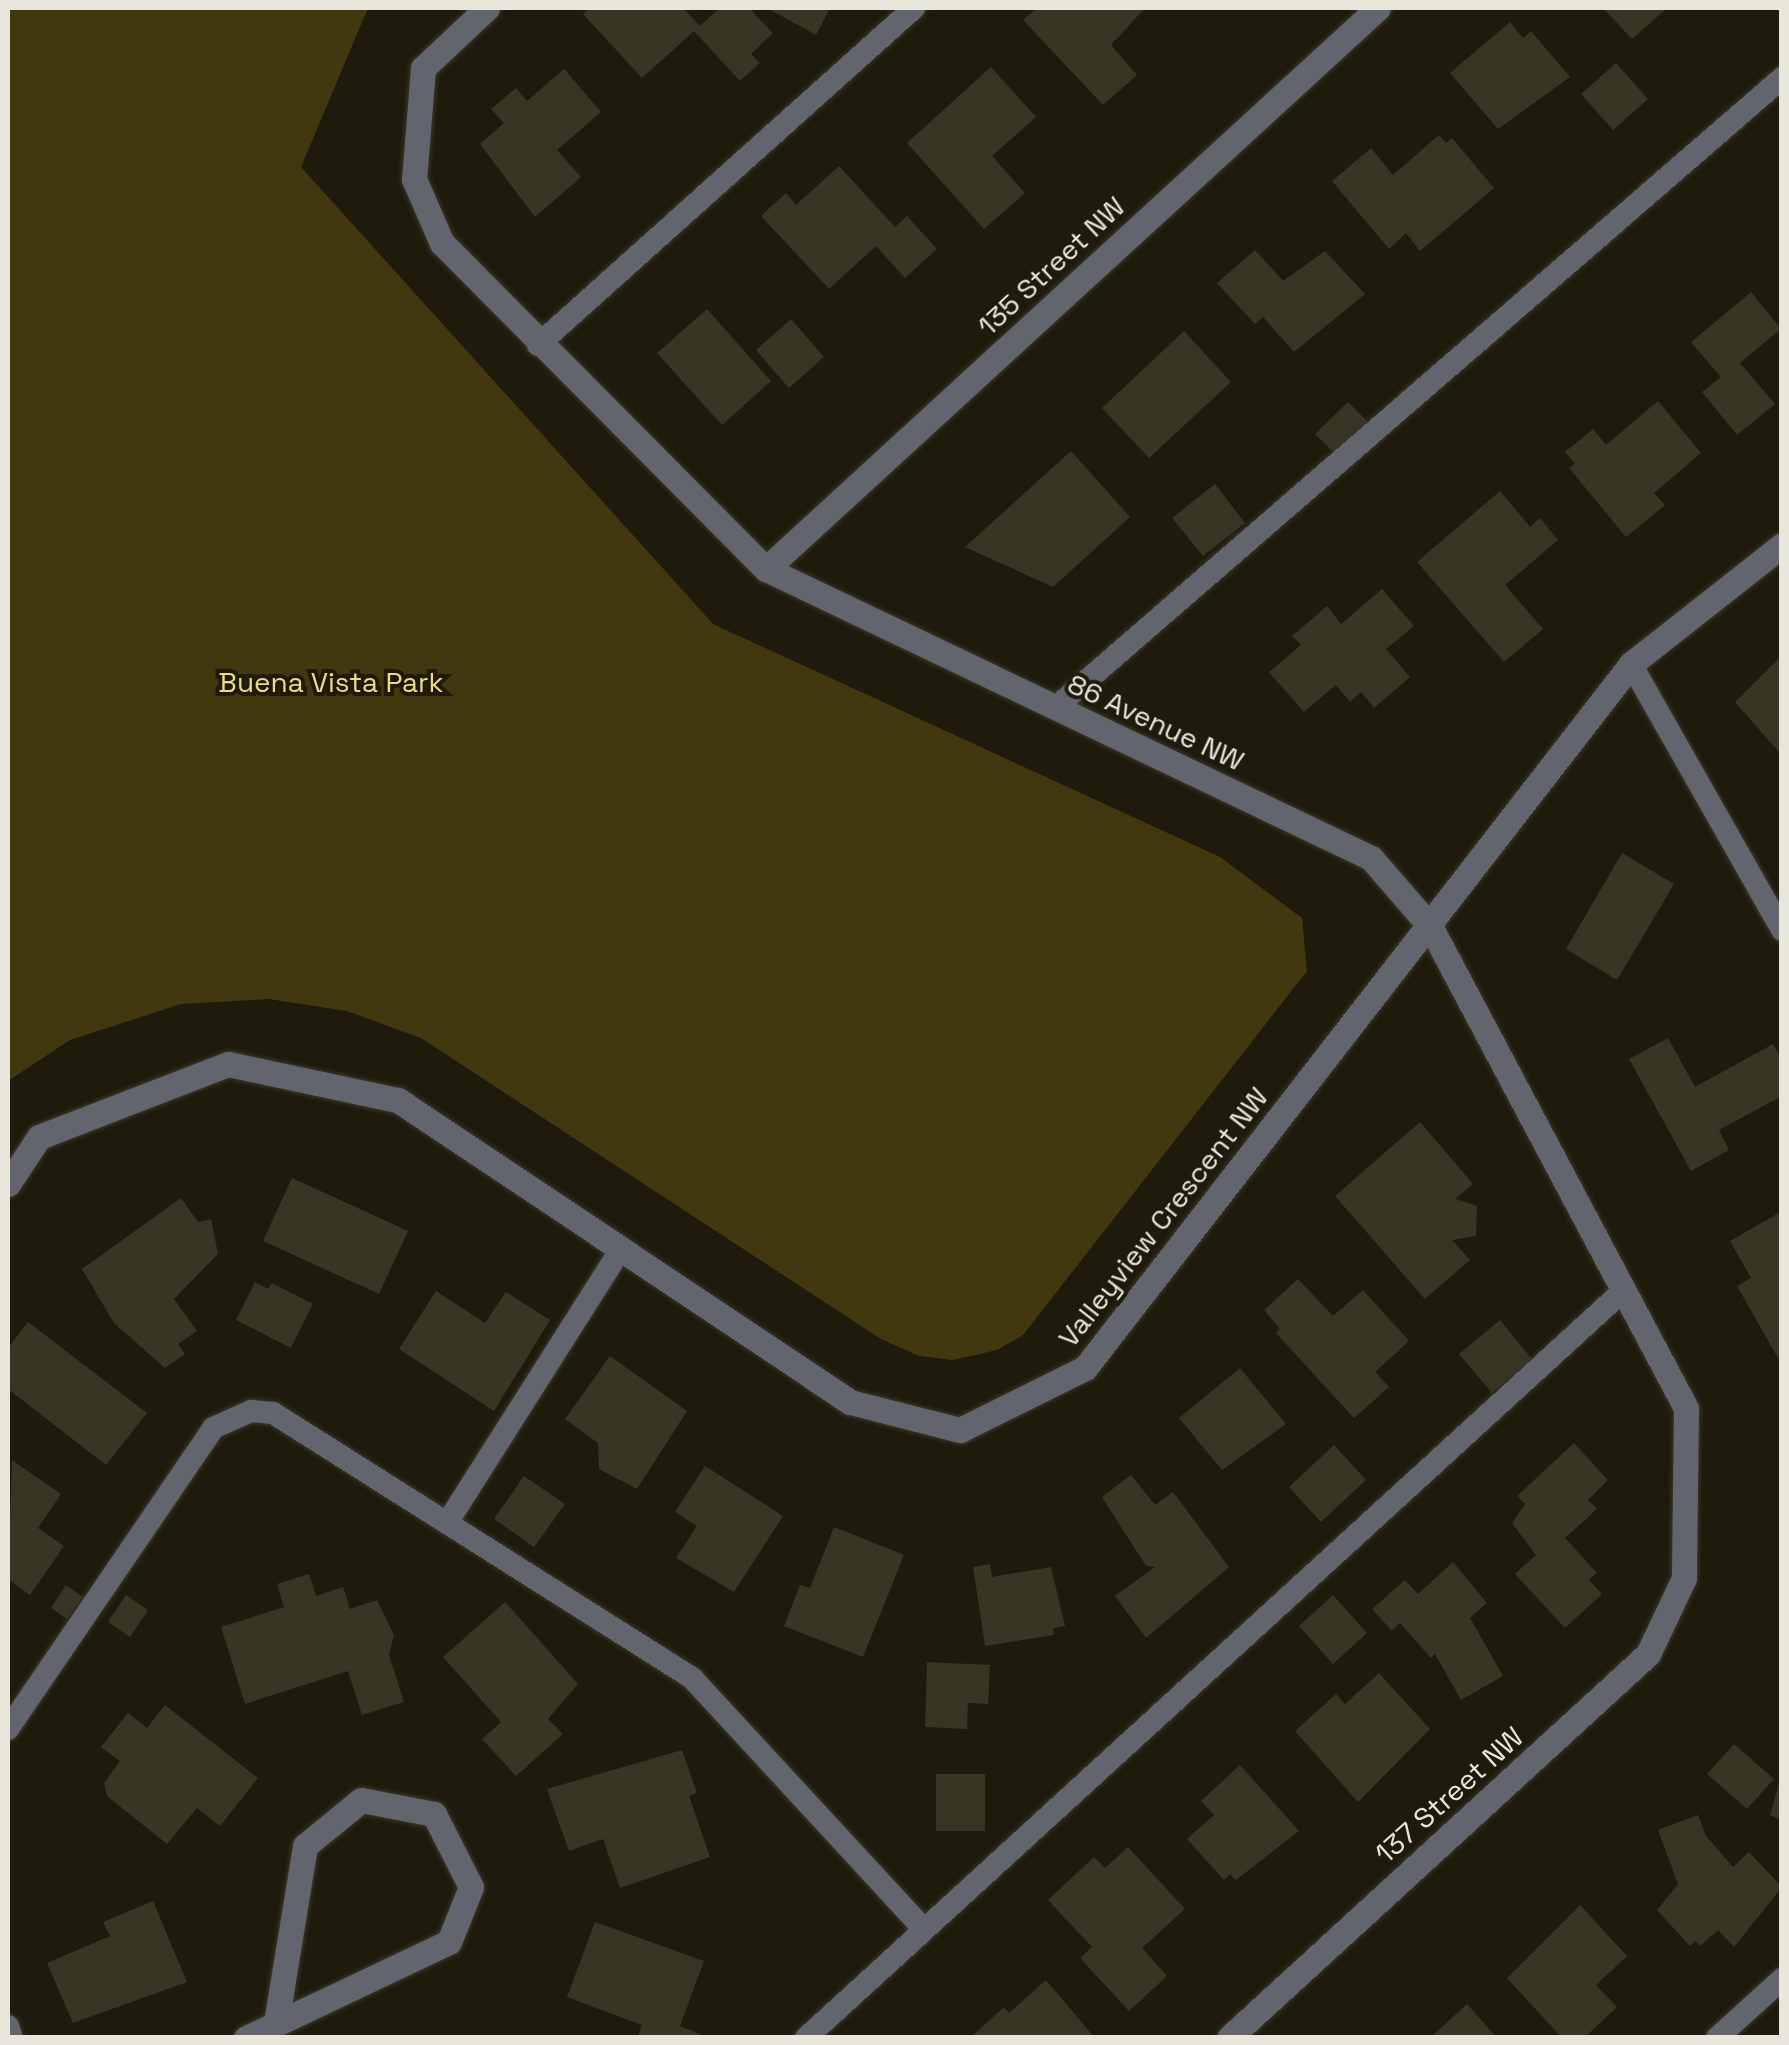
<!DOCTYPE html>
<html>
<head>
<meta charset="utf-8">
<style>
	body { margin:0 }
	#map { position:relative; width:1789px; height:2045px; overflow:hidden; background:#1f1b0c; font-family:"Space Grotesk",sans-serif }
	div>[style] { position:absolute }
	.green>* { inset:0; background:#423810 }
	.building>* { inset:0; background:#393525 }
	.roads { filter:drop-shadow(0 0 2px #3b3729) drop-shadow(0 0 2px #3b3729) }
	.service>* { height:22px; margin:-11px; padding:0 11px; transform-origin:11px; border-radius:11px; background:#62656d }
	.minor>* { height:25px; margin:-12.5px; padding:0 12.5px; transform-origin:12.5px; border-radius:12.5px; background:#62656d }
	span { translate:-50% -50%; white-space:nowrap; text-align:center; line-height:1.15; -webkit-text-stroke:8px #1f1b0c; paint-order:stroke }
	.street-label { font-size:28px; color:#e9e6dc }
	.park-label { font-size:28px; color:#eed889 }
	.frame { position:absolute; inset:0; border:10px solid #e9e6dc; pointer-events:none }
</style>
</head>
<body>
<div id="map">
	<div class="green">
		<div style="clip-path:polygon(8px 8px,368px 8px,301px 167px,713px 624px,1220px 857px,1302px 918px,1307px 971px,1023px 1335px,997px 1350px,953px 1360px,919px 1356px,881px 1339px,421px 1038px,347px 1011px,269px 999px,181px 1004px,70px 1040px,8px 1081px)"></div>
	</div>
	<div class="building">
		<div style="clip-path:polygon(590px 8px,683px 8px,700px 26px,720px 8px,749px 8px,773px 33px,751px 54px,760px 63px,740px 81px,694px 31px,642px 78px,583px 14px)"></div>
		<div style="clip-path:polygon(767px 8px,830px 8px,816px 35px)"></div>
		<div style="clip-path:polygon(1037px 8px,1145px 8px,1111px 45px,1137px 75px,1103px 105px,1023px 20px)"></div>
		<div style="clip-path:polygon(1603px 8px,1667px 8px,1632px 39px)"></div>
		<div style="clip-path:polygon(1510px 22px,1523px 38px,1531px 31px,1570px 77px,1498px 129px,1450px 73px)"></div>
		<div style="clip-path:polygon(1616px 63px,1648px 99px,1613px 130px,1581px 94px)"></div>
		<div style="clip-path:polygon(991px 67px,1036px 117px,992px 156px,1025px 193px,984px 229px,907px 143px)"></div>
		<div style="clip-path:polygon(564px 69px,601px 112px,557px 150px,581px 177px,535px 217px,480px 144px,504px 123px,491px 109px,516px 88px,527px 101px)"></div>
		<div style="clip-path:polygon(1439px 135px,1446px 143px,1452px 138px,1494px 188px,1420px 251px,1406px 233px,1389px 249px,1332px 181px,1371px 148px,1393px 175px)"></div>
		<div style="clip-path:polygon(839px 166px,895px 227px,907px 216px,937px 249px,905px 278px,876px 246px,829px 289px,761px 216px,786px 193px,796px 205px)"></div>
		<div style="clip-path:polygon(1255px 250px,1283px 281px,1325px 251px,1365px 294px,1294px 352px,1263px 317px,1255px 324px,1217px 283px)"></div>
		<div style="clip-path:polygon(1751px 292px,1781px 329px,1740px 363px,1775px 404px,1737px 435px,1702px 392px,1721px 377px,1691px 342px)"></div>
		<div style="clip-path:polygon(707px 309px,771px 381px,722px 425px,657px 353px)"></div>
		<div style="clip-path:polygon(791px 319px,824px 357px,789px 388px,756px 350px)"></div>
		<div style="clip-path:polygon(1184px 331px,1231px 382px,1149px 458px,1102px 408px)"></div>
		<div style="clip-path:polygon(1658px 401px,1701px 453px,1654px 493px,1665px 505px,1626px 537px,1569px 468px,1575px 464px,1565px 452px,1593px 429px,1606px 445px)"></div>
		<div style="clip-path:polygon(1348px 402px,1371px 425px,1338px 457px,1315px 434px)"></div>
		<div style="clip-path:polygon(1071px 451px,1130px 517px,1053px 587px,965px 547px)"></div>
		<div style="clip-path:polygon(1215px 484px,1245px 523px,1203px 556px,1172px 518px)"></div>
		<div style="clip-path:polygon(1500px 491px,1530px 527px,1540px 518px,1558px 540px,1505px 585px,1543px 629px,1504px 662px,1417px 562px)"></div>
		<div style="clip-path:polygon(1382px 589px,1414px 626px,1386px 649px,1410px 677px,1374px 708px,1361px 692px,1350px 702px,1336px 685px,1304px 712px,1269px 672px,1301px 645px,1292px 636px,1327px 606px,1341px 624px)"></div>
		<div style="clip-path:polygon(1782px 655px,1782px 750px,1779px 752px,1735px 702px)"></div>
		<div style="clip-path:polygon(1622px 853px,1674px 884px,1617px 980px,1566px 949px)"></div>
		<div style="clip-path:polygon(1668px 1038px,1695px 1087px,1773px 1044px,1782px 1059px,1782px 1096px,1719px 1130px,1729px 1150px,1691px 1171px,1629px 1059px)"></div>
		<div style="clip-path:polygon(1420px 1122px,1473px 1184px,1455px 1199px,1477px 1206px,1476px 1236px,1452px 1240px,1470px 1260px,1425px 1299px,1335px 1196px)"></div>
		<div style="clip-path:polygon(292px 1178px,408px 1231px,379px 1294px,263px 1241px)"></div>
		<div style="clip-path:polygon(181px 1198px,198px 1222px,211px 1219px,218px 1254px,174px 1299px,197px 1331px,178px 1344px,185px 1354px,165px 1368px,114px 1323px,82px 1269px)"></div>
		<div style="clip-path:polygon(1782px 1211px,1782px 1365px,1737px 1286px,1751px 1278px,1730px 1241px)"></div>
		<div style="clip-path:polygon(1298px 1279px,1333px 1316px,1363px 1290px,1409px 1341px,1375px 1372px,1389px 1387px,1354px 1418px,1276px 1333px,1280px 1329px,1264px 1310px)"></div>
		<div style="clip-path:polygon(255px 1282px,268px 1289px,272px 1283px,313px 1304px,291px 1348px,236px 1320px)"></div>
		<div style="clip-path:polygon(436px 1291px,485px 1323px,506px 1292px,550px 1320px,494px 1411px,399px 1349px)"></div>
		<div style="clip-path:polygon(1500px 1320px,1532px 1359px,1492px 1393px,1459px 1354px)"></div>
		<div style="clip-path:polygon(28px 1322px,147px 1413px,106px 1465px,8px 1389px,8px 1348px)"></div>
		<div style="clip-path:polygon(610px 1356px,687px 1411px,637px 1489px,599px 1469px,598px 1443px,565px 1419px)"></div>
		<div style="clip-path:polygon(1240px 1368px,1286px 1424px,1222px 1470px,1179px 1418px)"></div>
		<div style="clip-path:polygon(1574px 1443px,1608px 1480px,1588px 1500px,1597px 1509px,1565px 1538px,1597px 1573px,1589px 1580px,1602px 1594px,1565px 1628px,1515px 1574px,1536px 1555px,1512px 1523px,1525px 1504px,1517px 1496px)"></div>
		<div style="clip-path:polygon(1334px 1445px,1366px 1480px,1321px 1522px,1289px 1487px)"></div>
		<div style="clip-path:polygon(12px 1460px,61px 1494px,38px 1528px,64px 1546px,30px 1595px,8px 1579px)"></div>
		<div style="clip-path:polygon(705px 1466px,783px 1516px,734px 1592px,676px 1558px,697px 1526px,675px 1512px)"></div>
		<div style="clip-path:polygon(1131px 1475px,1155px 1505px,1173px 1492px,1229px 1567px,1146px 1638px,1115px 1596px,1155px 1567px,1146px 1566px,1102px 1497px)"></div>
		<div style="clip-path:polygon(524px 1476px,565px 1504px,534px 1547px,494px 1519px)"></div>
		<div style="clip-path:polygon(834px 1527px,904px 1555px,863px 1657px,784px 1626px,800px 1585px,810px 1588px)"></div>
		<div style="clip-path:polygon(1453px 1562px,1487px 1603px,1470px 1618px,1503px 1676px,1461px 1700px,1435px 1654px,1431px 1658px,1400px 1623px,1392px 1631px,1372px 1609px,1405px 1580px,1418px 1594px)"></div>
		<div style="clip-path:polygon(990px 1564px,992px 1577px,1051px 1567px,1065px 1626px,1053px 1628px,1054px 1635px,985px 1646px,973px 1567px)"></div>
		<div style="clip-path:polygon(309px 1574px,316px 1596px,343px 1587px,350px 1609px,377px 1600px,394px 1635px,389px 1655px,404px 1702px,362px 1715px,348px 1671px,245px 1704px,221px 1627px,284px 1607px,277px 1584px)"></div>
		<div style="clip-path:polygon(66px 1585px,83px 1597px,67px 1619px,51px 1608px)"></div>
		<div style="clip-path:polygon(126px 1595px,148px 1610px,130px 1637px,108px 1622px)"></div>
		<div style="clip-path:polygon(1333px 1595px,1367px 1633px,1333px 1664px,1299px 1626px)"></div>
		<div style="clip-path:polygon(505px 1602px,578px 1684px,548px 1719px,563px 1734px,516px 1776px,482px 1739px,501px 1722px,443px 1657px)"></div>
		<div style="clip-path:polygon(927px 1662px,990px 1665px,988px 1704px,968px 1703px,967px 1729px,925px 1727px)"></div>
		<div style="clip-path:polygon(1379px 1673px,1430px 1729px,1358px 1802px,1295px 1731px,1336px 1694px,1345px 1704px)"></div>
		<div style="clip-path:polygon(165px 1705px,258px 1778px,220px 1826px,197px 1808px,167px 1844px,107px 1796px,104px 1783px,120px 1761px,101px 1747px,128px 1713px,147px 1728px)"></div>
		<div style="clip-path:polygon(1734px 1744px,1774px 1779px,1747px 1809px,1707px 1774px)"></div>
		<div style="clip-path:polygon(682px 1750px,697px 1793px,689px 1796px,710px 1857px,620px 1888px,603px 1839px,569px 1851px,547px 1789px)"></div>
		<div style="clip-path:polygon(1240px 1765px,1299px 1831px,1236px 1880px,1230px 1874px,1224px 1880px,1187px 1839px,1214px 1815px,1201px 1801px)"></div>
		<div style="clip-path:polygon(1782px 1773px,1782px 1820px,1770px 1815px)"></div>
		<div style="clip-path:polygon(936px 1774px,985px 1774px,985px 1831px,936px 1831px)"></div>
		<div style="clip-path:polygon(1698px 1815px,1706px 1836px,1733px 1867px,1749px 1852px,1782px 1887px,1734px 1947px,1718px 1930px,1700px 1946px,1696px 1941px,1690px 1946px,1657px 1910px,1678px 1884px,1658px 1830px)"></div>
		<div style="clip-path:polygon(1128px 1847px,1185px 1909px,1142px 1948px,1167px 1976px,1129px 2011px,1080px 1958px,1092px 1947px,1048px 1900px,1094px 1857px,1105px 1868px)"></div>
		<div style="clip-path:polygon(153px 1901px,187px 1982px,73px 2023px,47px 1963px,110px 1936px,103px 1922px)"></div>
		<div style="clip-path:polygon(1580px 1905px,1627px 1956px,1596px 1985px,1617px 2007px,1584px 2038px,1562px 2038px,1507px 1978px)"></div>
		<div style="clip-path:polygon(595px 1922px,704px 1961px,680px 2026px,709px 2038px,637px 2038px,642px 2025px,567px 1997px)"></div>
		<div style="clip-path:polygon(1046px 1980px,1095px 2038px,970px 2038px,1004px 2007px,1009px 2013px)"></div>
		<div style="clip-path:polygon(1467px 2004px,1497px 2038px,1430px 2038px)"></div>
	</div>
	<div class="roads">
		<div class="service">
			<div style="left:538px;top:345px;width:505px;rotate:-41.87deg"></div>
			<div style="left:1631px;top:664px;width:306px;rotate:60.4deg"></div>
			<div style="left:1055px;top:708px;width:962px;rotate:-40.91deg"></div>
			<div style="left:447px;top:1523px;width:325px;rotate:-57.6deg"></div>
			<div style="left:8px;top:1729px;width:364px;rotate:-55.7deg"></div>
			<div style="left:213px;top:1428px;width:42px;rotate:-24.1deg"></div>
			<div style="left:251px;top:1411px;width:22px;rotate:5deg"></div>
			<div style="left:273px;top:1413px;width:497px;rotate:32.3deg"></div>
			<div style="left:693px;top:1679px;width:340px;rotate:47.3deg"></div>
			<div style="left:8px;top:2026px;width:13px;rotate:72deg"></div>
			<div style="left:806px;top:2038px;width:1108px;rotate:-42.44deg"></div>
			<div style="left:1717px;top:2038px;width:88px;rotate:-42.2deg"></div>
		</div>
		<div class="minor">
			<div style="left:487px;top:8px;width:88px;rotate:136.8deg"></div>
			<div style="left:423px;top:68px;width:111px;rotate:94.6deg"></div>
			<div style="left:414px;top:179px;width:70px;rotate:66.4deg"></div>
			<div style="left:442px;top:243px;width:460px;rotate:45.2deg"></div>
			<div style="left:766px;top:569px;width:670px;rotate:25.53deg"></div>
			<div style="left:1371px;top:858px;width:90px;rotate:49.1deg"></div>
			<div style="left:1430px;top:926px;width:546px;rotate:62.03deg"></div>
			<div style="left:1686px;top:1408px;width:170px;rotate:90.7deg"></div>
			<div style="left:1684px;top:1578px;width:84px;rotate:115.3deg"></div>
			<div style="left:1648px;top:1654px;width:568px;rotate:137.5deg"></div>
			<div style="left:766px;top:569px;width:830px;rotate:-42.51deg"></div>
			<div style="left:8px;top:1184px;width:56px;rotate:-56.6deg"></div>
			<div style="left:39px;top:1137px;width:203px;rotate:-21.1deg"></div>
			<div style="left:228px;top:1064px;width:174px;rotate:12deg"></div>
			<div style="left:398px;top:1100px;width:544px;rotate:33.75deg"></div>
			<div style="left:850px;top:1402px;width:114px;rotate:14.3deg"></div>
			<div style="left:960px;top:1430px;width:140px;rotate:-26.4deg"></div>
			<div style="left:1085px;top:1368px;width:891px;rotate:-52.2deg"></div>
			<div style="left:1631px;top:664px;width:192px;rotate:-38.2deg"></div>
			<div style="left:246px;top:2038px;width:33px;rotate:-25deg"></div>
			<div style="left:276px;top:2024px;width:191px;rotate:-25.4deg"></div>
			<div style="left:449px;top:1942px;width:59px;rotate:-68.2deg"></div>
			<div style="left:471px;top:1887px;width:82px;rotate:-116.9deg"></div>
			<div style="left:434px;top:1814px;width:74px;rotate:-169.1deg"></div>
			<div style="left:361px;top:1800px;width:72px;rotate:140.6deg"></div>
			<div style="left:305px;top:1846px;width:180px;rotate:99.3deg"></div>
		</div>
	</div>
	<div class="street-label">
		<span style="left:1051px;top:266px;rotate:-43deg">135 Street NW</span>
		<span style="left:1156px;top:722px;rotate:25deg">86 Avenue NW</span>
		<span style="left:1163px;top:1217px;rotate:-52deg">Valleyview Crescent NW</span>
		<span style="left:1449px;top:1795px;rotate:-42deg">137 Street NW</span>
	</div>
	<div class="park-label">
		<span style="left:331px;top:682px">Buena Vista Park</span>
	</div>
	<div class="frame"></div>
</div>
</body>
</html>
